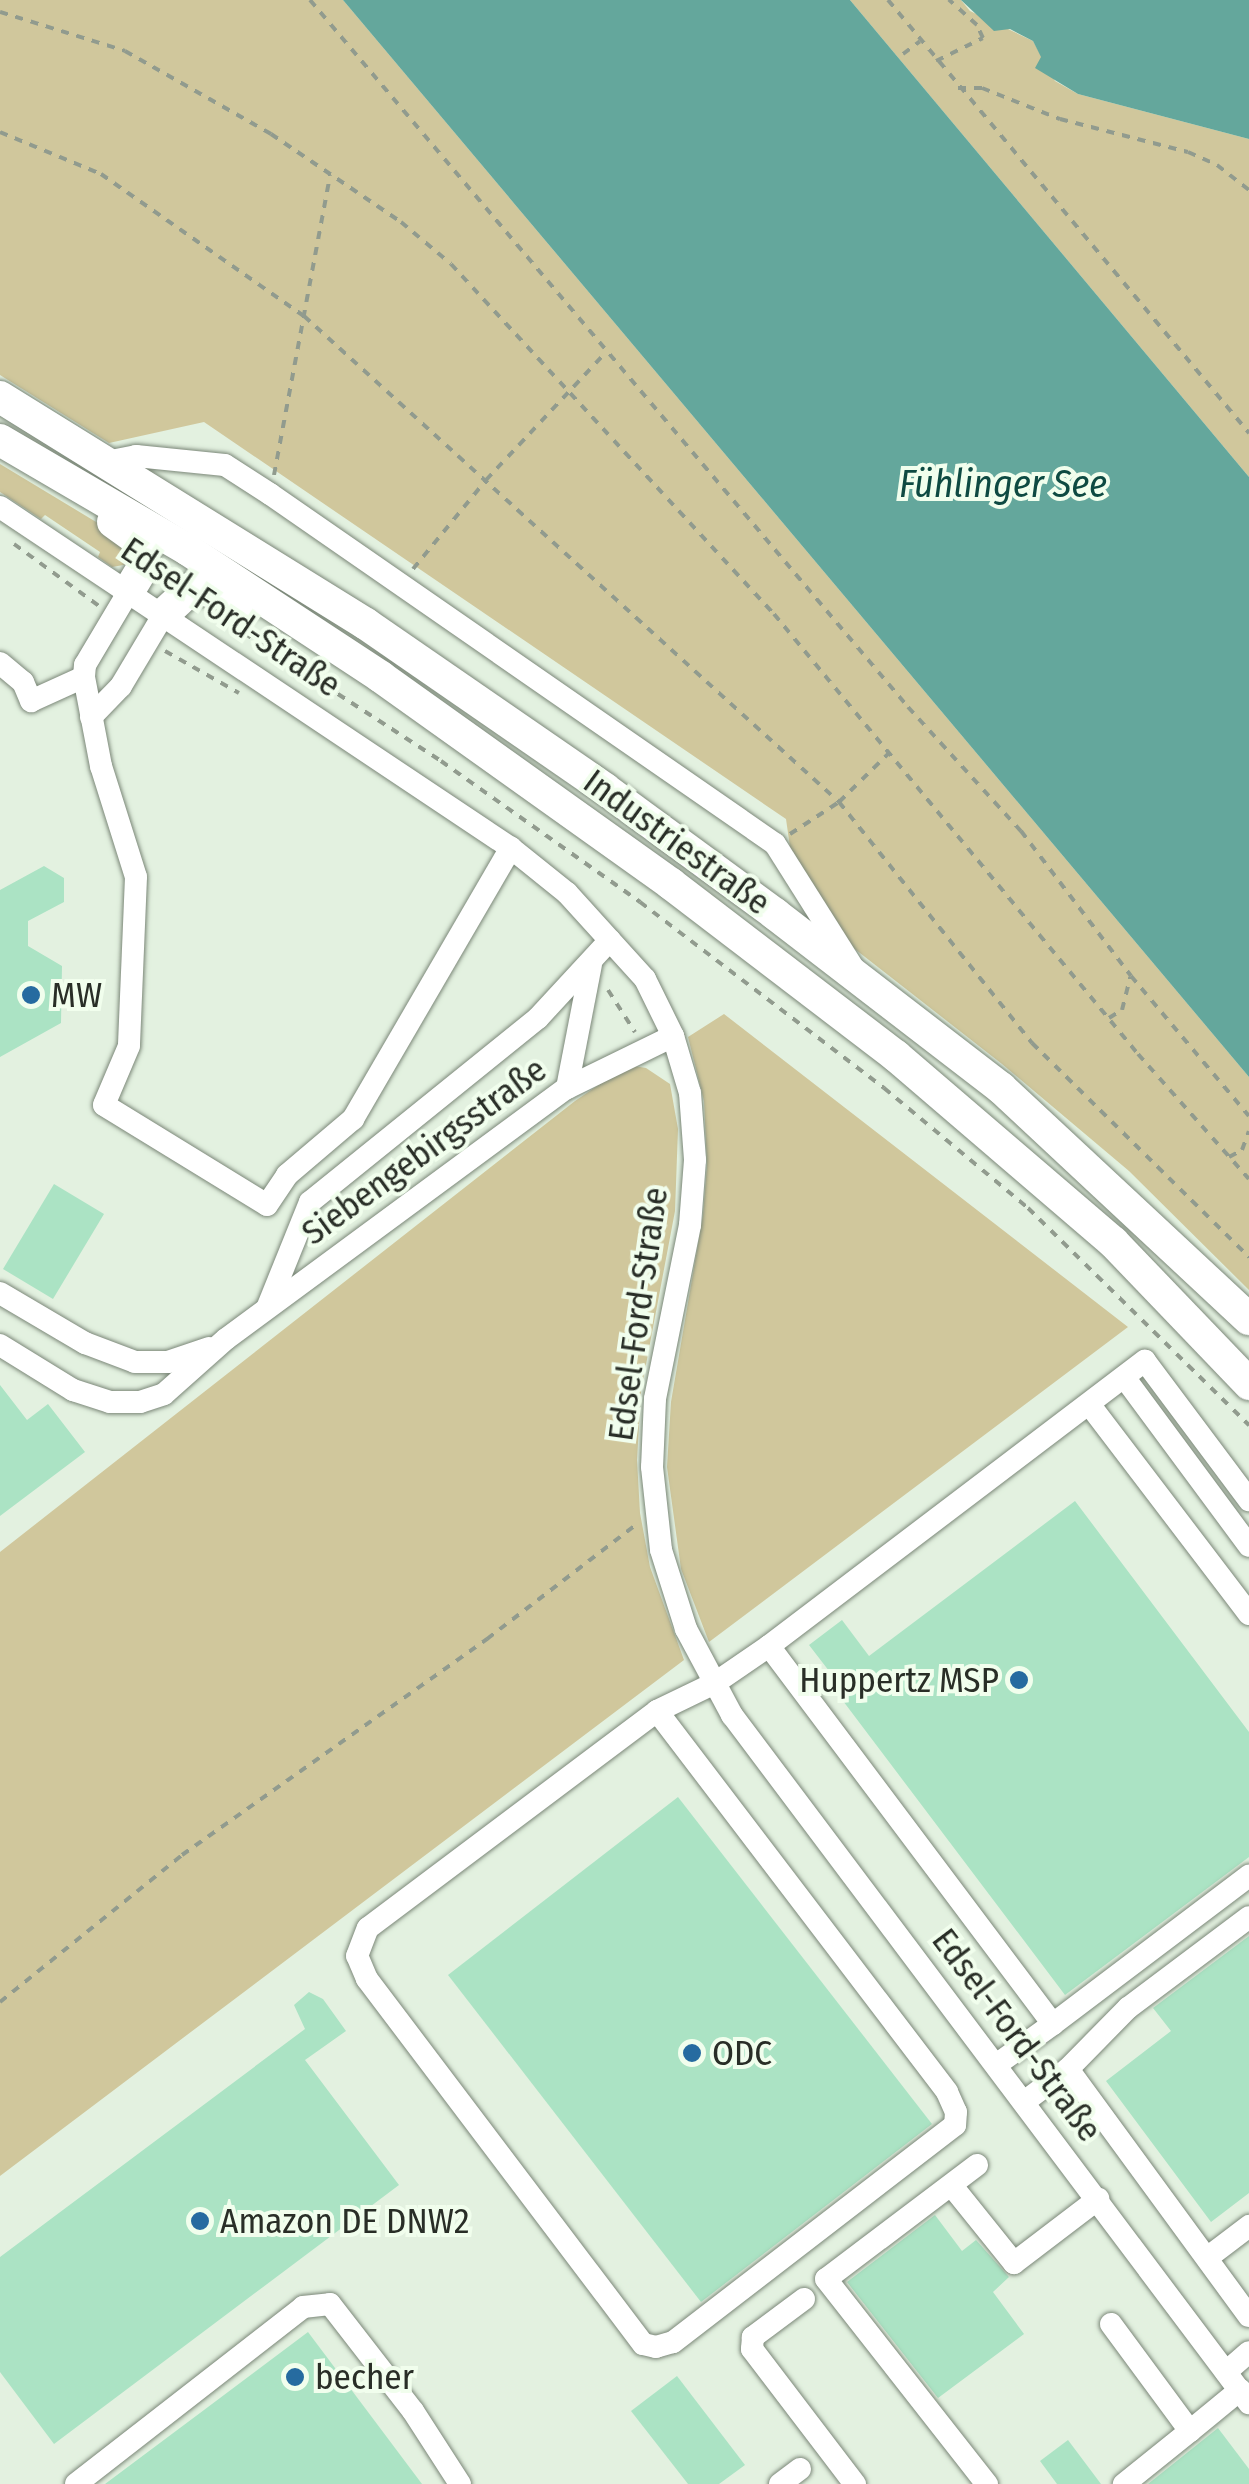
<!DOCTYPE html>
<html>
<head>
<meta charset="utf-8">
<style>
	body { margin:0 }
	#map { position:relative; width:1249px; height:2484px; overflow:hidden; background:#e3f1e0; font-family:"Fira Sans Condensed",sans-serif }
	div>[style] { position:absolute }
	.green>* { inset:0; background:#d0c79c }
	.water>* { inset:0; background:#64a79c }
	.building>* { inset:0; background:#abe3c4 }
	.path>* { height:4px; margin-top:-2px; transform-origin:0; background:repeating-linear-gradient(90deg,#919b8e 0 8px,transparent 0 16px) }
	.roads { filter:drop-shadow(0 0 2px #7b8778) drop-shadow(0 0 2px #7b8778) }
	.minor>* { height:22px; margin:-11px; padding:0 11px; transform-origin:11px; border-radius:11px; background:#fff }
	.highway>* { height:32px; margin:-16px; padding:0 16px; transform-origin:16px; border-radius:16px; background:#fff }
	.dots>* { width:28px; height:28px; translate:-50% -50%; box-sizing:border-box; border:5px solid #f1feed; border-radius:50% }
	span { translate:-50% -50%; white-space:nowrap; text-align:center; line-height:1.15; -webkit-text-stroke:8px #f1feed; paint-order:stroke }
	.street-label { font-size:35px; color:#292e27 }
	.poi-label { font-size:35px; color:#292e27 }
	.left { translate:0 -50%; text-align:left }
	.right { translate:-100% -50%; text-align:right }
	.water-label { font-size:38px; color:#0e4a42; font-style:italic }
</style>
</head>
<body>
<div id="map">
	<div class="green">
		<div style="clip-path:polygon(0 0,343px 0,1249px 1077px,1249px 1290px,1129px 1171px,1002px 1064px,851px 946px,790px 847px,786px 819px,204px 422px,109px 443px,0 375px)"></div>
		<div style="clip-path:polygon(850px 0,961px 0,970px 11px,1033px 41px,1055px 81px,1078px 94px,1249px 139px,1249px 477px)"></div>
		<div style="clip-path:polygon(0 464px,121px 537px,128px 542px,129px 564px,112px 567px,98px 557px,100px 552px,45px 515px,41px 519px,0 492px)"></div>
		<div style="clip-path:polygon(724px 1014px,1128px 1327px,709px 1642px,681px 1569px,667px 1467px,671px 1402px,703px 1215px,707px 1165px,704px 1101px,688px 1037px)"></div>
		<div style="clip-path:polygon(628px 1065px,646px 1068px,670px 1084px,678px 1129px,675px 1211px,641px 1391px,637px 1460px,640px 1513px,650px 1567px,684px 1660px,0 2176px,0 1552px,575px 1101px)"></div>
	</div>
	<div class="water">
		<div style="clip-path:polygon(343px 0,850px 0,1249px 477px,1249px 1077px)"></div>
		<div style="clip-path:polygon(961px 0,1249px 0,1249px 139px,1078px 94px,1035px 68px,1041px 57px,1033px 41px,1010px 29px,994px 31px)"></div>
	</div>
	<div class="building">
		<div style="clip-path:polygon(44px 866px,64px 878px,64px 902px,28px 921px,28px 946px,62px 966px,61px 1023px,0 1057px,0 890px)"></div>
		<div style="clip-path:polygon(54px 1184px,104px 1214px,53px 1299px,3px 1269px)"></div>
		<div style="clip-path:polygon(0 1385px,27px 1420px,48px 1404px,85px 1452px,0 1516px)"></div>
		<div style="clip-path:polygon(1075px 1501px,1249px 1732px,1249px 1857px,1065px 1995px,831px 1685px,836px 1680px,809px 1645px,842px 1620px,869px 1656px)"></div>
		<div style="clip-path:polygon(678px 1797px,932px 2124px,701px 2302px,448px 1975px)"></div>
		<div style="clip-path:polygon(1249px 1936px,1249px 2193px,1211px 2222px,1106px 2081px,1171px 2031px,1153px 2008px)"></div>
		<div style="clip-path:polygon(309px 1992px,323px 1999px,346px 2031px,305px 2060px,399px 2185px,54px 2444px,0 2372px,0 2257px,305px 2029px,294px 2005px)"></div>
		<div style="clip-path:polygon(935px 2215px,962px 2251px,976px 2240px,1009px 2277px,993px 2292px,1024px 2334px,938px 2398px,847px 2282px)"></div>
		<div style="clip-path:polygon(308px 2332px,422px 2484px,105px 2484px,200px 2413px)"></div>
		<div style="clip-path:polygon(677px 2376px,745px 2465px,719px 2484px,688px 2484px,631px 2411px)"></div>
		<div style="clip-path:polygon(1218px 2428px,1249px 2469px,1249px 2484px,1148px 2484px)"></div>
		<div style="clip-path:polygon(1068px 2440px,1101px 2484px,1057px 2484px,1040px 2461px)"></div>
	</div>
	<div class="path">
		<div style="left:310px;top:0;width:926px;rotate:49.77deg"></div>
		<div style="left:908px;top:707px;width:168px;rotate:47.7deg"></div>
		<div style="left:1021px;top:831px;width:182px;rotate:52.8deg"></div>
		<div style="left:1131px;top:976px;width:183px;rotate:49.9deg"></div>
		<div style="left:888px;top:0;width:564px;rotate:50.18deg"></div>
		<div style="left:0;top:12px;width:131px;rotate:17.3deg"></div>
		<div style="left:125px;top:51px;width:168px;rotate:29.6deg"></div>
		<div style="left:271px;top:134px;width:157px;rotate:34.1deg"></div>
		<div style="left:401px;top:222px;width:65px;rotate:40deg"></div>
		<div style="left:451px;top:264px;width:476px;rotate:47.3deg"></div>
		<div style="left:774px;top:614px;width:571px;rotate:50.4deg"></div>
		<div style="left:1138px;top:1054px;width:167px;rotate:48.4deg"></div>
		<div style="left:903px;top:54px;width:21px;rotate:-37deg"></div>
		<div style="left:936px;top:61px;width:52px;rotate:-26.1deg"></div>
		<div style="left:983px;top:38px;width:14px;rotate:-115deg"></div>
		<div style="left:977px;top:25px;width:38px;rotate:-138deg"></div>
		<div style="left:958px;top:88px;width:24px"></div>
		<div style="left:982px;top:88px;width:84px;rotate:21.7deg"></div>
		<div style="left:1060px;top:119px;width:132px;rotate:14.5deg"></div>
		<div style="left:1188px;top:152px;width:32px;rotate:24deg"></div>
		<div style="left:1217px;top:165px;width:41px;rotate:38deg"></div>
		<div style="left:0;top:132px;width:109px;rotate:22.6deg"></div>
		<div style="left:101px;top:174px;width:248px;rotate:35deg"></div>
		<div style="left:304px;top:316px;width:723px;rotate:42.25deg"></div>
		<div style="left:839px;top:802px;width:309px;rotate:51.3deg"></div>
		<div style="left:1032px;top:1043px;width:305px;rotate:44.6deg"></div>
		<div style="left:274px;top:475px;width:305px;rotate:-79.4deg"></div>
		<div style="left:14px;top:544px;width:105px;rotate:36.1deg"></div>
		<div style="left:413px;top:569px;width:115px;rotate:-50.6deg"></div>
		<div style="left:486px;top:480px;width:175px;rotate:-46.8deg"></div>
		<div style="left:244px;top:633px;width:235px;rotate:33deg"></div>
		<div style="left:441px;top:761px;width:244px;rotate:35.3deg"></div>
		<div style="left:640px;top:902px;width:307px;rotate:37.3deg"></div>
		<div style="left:884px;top:1088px;width:187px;rotate:39.8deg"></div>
		<div style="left:1028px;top:1208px;width:310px;rotate:44.5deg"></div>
		<div style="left:165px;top:651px;width:85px;rotate:29.6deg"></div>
		<div style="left:790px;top:834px;width:59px;rotate:-33.1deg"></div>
		<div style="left:839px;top:802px;width:73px;rotate:-44.4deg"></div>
		<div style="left:608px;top:990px;width:50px;rotate:57.3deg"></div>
		<div style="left:1109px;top:1018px;width:15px;rotate:-32deg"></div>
		<div style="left:1122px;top:1010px;width:34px;rotate:-76deg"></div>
		<div style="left:1229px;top:1157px;width:15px;rotate:-28deg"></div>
		<div style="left:1242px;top:1150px;width:20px;rotate:-70deg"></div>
		<div style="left:0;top:2002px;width:234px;rotate:-38.9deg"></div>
		<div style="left:182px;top:1855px;width:374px;rotate:-35.3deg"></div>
		<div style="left:487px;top:1639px;width:189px;rotate:-37.5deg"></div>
	</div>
	<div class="roads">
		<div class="minor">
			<div style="left:106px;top:462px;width:31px;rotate:-11deg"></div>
			<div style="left:136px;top:456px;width:89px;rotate:5.8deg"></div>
			<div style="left:225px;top:465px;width:54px;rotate:32.8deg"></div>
			<div style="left:270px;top:494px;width:614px;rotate:34.72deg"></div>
			<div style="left:775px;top:844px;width:144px;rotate:57.7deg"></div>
			<div style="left:0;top:507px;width:614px;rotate:33.72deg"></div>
			<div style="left:511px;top:848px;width:72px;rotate:38.8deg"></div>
			<div style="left:567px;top:893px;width:116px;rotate:47.8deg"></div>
			<div style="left:645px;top:979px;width:64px;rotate:63.8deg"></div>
			<div style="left:673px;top:1036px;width:59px;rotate:73.4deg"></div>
			<div style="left:690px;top:1093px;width:67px;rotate:85.7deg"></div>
			<div style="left:695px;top:1160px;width:65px;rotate:94.4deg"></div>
			<div style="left:690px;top:1225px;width:177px;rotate:101.4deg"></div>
			<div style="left:655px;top:1399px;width:68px;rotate:92.5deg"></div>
			<div style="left:652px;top:1467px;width:83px;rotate:83.8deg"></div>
			<div style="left:661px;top:1550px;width:83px;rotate:72.4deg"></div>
			<div style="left:686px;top:1629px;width:98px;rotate:61.9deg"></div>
			<div style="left:732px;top:1715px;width:861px;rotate:53.08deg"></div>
			<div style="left:129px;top:591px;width:86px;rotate:120.7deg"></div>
			<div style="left:85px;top:665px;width:12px;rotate:95deg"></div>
			<div style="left:84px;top:677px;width:91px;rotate:79.2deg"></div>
			<div style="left:101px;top:766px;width:116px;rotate:72.5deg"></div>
			<div style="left:136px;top:877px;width:169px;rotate:92.4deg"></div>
			<div style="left:129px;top:1046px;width:64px;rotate:113deg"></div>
			<div style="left:104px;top:1105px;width:191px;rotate:31.5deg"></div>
			<div style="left:267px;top:1205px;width:36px;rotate:-56deg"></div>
			<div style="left:287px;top:1175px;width:87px;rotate:-40.3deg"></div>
			<div style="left:353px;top:1119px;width:314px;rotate:-59.8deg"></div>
			<div style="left:0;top:663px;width:30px;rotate:40deg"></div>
			<div style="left:23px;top:682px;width:21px;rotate:67deg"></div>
			<div style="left:31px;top:701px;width:58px;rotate:-24.4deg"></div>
			<div style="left:91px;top:717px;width:43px;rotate:-45.9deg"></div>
			<div style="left:121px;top:686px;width:84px;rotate:-59.2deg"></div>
			<div style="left:567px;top:1088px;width:126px;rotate:-79deg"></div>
			<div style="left:0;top:1293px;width:99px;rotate:30.5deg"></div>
			<div style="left:85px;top:1343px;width:53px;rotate:20.8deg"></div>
			<div style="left:135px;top:1362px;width:33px"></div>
			<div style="left:168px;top:1362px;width:43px;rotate:-18.9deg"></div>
			<div style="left:268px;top:1306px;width:112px;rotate:-68deg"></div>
			<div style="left:310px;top:1202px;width:293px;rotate:-38.9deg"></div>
			<div style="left:538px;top:1018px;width:106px;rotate:-47.3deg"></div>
			<div style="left:0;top:1345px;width:86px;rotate:31.7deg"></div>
			<div style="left:73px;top:1390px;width:39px;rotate:18deg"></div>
			<div style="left:110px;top:1402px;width:30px"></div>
			<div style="left:140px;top:1402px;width:25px;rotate:-18deg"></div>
			<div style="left:164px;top:1394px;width:83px;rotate:-41.6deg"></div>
			<div style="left:226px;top:1339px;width:423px;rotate:-36.4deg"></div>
			<div style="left:567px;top:1088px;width:118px;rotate:-26.1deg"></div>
			<div style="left:1124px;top:1377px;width:210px;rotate:53.5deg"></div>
			<div style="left:1089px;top:1404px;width:264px;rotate:52.7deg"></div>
			<div style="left:769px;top:1646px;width:472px;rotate:-37.2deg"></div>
			<div style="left:1145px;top:1361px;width:174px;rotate:53.2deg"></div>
			<div style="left:657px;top:1711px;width:479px;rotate:52.7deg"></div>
			<div style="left:947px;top:2092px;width:22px;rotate:66deg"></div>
			<div style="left:956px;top:2112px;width:13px;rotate:94deg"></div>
			<div style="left:955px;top:2125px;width:356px;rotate:142.4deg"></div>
			<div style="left:673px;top:2342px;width:18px;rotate:164deg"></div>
			<div style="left:656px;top:2347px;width:13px;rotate:-167deg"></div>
			<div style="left:643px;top:2344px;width:458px;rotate:-127.1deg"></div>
			<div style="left:367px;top:1979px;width:25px;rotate:-113deg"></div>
			<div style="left:357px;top:1956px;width:30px;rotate:-69deg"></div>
			<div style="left:368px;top:1928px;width:361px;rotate:-36.9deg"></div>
			<div style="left:657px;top:1711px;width:64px;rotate:-25.8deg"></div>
			<div style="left:715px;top:1683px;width:65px;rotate:-34.4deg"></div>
			<div style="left:769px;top:1646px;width:473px;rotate:53.1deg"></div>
			<div style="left:1053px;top:2024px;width:70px;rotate:144.3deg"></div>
			<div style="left:1053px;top:2024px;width:246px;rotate:-37.1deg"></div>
			<div style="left:1068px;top:2069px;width:306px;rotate:53.8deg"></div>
			<div style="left:1024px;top:2102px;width:55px;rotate:-36.9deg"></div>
			<div style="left:1068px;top:2069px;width:86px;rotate:-45.5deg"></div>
			<div style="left:1128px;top:2008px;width:151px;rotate:-36.9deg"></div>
			<div style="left:977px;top:2165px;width:189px;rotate:142.9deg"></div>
			<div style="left:826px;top:2279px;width:261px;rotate:51.9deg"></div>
			<div style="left:952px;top:2186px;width:99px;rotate:51.2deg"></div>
			<div style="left:1014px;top:2263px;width:106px;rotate:-37.3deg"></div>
			<div style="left:1207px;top:2258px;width:53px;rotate:-37.3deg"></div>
			<div style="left:804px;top:2299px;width:64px;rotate:143.3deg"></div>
			<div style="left:753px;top:2337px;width:12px;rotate:95deg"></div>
			<div style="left:752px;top:2349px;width:170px;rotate:52.7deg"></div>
			<div style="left:1111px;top:2324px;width:133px;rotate:53.6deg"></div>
			<div style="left:1190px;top:2431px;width:85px;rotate:141.2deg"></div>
			<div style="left:1226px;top:2372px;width:30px;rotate:-41deg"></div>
			<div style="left:1190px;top:2431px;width:65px;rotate:-39.4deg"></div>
			<div style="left:76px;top:2484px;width:288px;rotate:-37.9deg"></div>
			<div style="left:303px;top:2307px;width:27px;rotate:-6deg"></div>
			<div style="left:330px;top:2304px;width:135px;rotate:52.2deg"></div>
			<div style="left:413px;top:2411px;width:87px;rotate:57.2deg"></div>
			<div style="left:780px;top:2484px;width:25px;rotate:-37deg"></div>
		</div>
		<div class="highway">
			<div style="left:0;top:397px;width:431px;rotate:31.8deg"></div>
			<div style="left:366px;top:624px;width:290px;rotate:34.6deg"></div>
			<div style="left:605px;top:789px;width:211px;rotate:36.3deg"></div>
			<div style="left:775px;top:914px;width:285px;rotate:37.6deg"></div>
			<div style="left:1001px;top:1088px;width:339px;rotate:43deg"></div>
			<div style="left:0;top:440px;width:218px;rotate:30.3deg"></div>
			<div style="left:188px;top:550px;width:231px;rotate:33.3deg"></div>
			<div style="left:381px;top:677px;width:356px;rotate:35.5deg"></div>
			<div style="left:671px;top:884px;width:283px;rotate:37.4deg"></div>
			<div style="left:896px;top:1056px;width:286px;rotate:40.6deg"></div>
			<div style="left:1113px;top:1242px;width:197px;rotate:46.2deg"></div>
			<div style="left:113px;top:522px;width:27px;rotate:36deg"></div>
			<div style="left:135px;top:538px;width:17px;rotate:59deg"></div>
			<div style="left:144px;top:553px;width:16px;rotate:97deg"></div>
			<div style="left:142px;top:569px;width:26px;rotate:121deg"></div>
			<div style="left:164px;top:614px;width:38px;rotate:-43deg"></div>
			<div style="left:192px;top:588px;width:29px;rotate:10deg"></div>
			<div style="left:221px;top:593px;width:28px;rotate:27deg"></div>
		</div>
	</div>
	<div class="dots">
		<div style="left:31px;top:995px;background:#266ba0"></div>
		<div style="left:1019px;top:1680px;background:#266ba0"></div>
		<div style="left:692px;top:2053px;background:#266ba0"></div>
		<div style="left:200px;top:2221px;background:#266ba0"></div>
		<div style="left:295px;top:2377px;background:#266ba0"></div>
	</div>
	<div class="street-label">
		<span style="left:231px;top:617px;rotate:34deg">Edsel-Ford-Straße</span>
		<span style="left:677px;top:842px;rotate:36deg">Industriestraße</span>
		<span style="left:424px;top:1151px;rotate:-36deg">Siebengebirgsstraße</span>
		<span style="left:638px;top:1314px;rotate:-82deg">Edsel-Ford-Straße</span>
		<span style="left:1017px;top:2035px;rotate:53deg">Edsel-Ford-Straße</span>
	</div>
	<div class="poi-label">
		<span class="left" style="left:51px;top:995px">MW</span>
		<span class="right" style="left:999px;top:1680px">Huppertz MSP</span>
		<span class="left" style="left:712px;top:2053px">ODC</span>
		<span class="left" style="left:220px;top:2221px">Amazon DE DNW2</span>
		<span class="left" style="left:315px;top:2377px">becher</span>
	</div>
	<div class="water-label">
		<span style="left:1003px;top:485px">Fühlinger See</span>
	</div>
</div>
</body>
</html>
